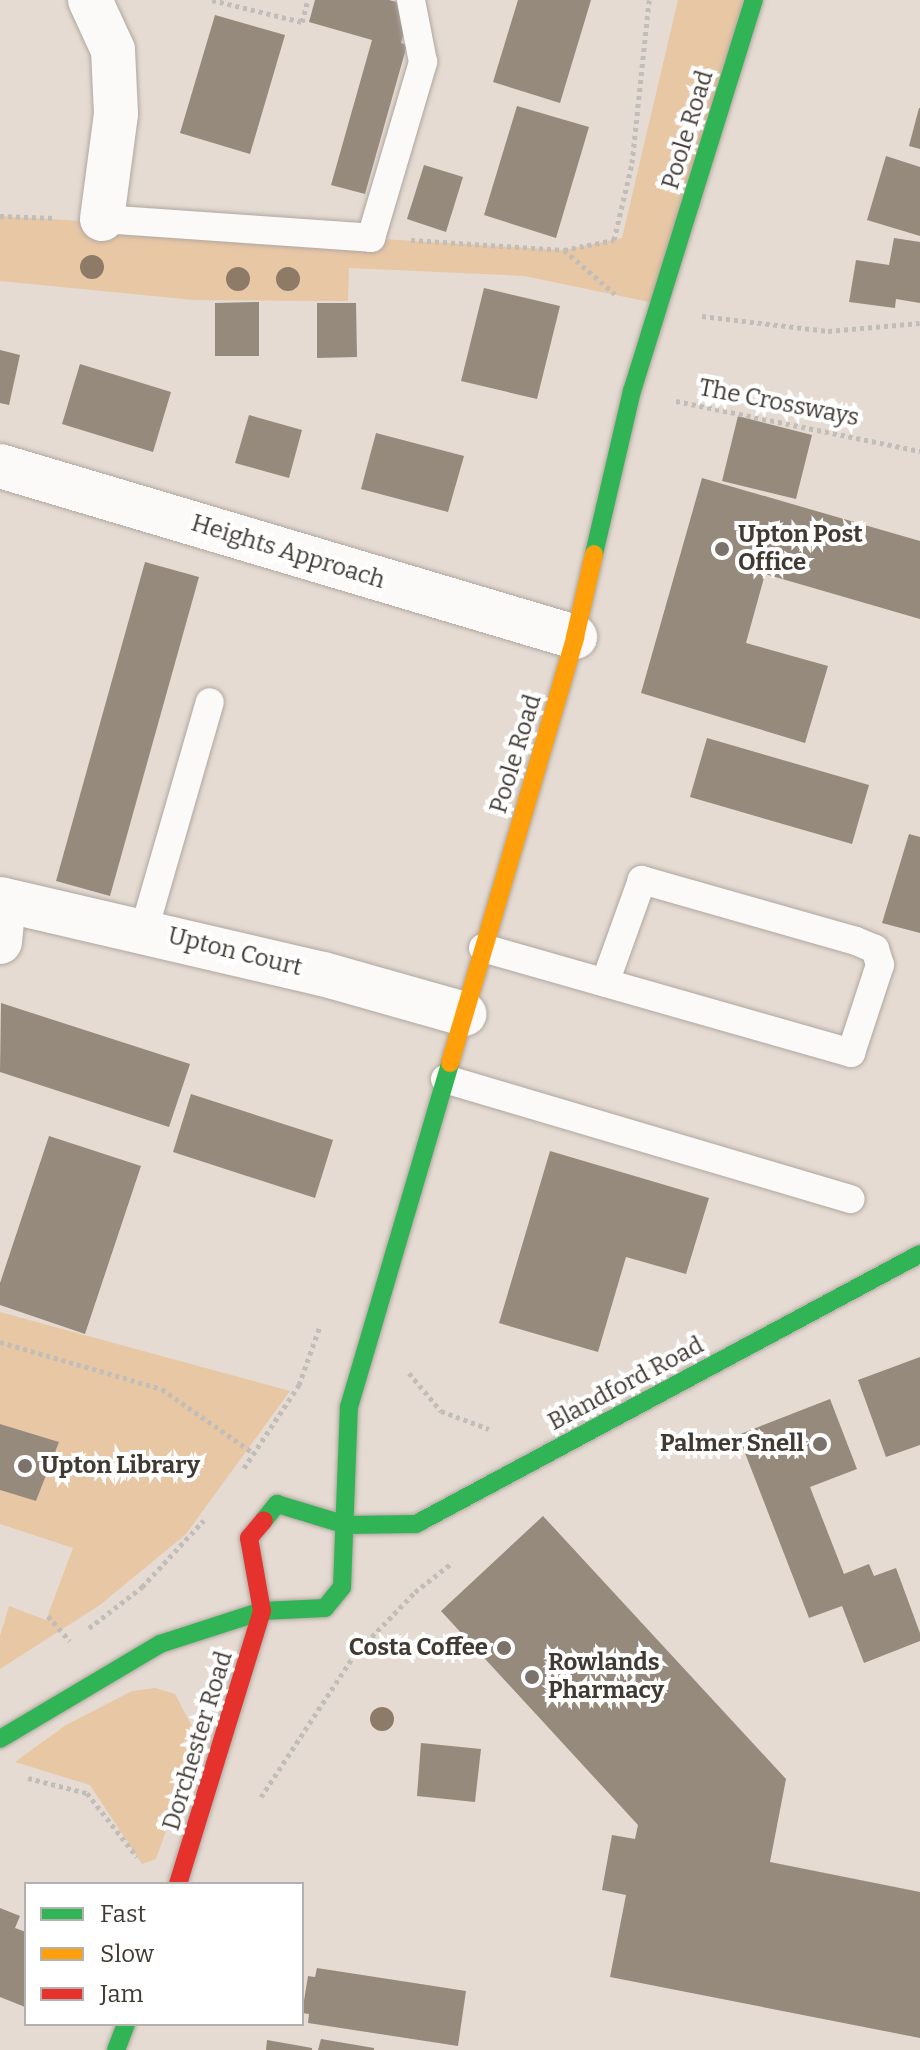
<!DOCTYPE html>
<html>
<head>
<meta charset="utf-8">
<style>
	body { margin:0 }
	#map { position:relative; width:920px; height:2050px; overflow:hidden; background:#e5dbd2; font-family:Bitter,serif }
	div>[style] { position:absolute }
	.green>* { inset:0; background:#e8c7a5 }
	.building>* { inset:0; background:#968a7d }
	.path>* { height:5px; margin-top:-2.5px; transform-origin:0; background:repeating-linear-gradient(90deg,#c1bdb9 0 4px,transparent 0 8px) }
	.roads { filter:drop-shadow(0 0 2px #afa7a0) drop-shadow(0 0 2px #afa7a0) }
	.lane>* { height:28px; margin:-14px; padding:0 14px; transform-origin:14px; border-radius:14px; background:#fbfaf8 }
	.street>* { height:44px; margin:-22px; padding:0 22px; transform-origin:22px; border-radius:22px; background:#fbfaf8 }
	.fast>* { height:18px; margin:-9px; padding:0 9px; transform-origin:9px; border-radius:9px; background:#30b455 }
	.slow>* { height:18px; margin:-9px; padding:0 9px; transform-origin:9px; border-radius:9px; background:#ff9f0a }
	.jam>* { height:18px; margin:-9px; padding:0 9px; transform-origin:9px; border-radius:9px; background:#e5322d }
	.trees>* { width:24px; height:24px; margin:-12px; border-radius:50%; background:#8d7b68 }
	.dots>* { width:22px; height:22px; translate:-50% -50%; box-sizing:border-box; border:4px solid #fff; border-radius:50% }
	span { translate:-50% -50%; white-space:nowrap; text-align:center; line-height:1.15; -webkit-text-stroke:8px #fff; paint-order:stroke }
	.street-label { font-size:24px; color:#413a33 }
	.poi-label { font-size:24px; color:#413a33; font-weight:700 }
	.left { translate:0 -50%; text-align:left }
	.right { translate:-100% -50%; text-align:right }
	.legend { position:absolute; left:24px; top:1882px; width:280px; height:144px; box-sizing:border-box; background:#fff; border:2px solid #b3b0ad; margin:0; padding:10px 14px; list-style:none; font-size:24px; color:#413a33 }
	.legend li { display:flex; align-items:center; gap:16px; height:40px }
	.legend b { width:40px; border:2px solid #b3b0ad }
</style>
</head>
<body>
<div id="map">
	<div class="green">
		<div style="clip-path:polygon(678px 0,754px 0,659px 304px,524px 276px,349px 268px,348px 301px,194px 300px,0 281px,0 216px,564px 250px,622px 238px)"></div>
		<div style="clip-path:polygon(0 1312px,290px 1391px,186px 1534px,100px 1605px,0 1669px,0 1636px,9px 1606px,46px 1620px,73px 1548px,0 1524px,0 1490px,36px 1501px,59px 1442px,0 1424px)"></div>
		<div style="clip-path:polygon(155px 1688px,175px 1694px,195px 1732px,193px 1756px,156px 1859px,142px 1864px,90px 1785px,15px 1762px,66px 1725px,132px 1691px)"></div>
	</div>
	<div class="building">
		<div style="clip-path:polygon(315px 0,389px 0,411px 6px,401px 43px,407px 45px,365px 194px,331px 185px,372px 40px,309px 22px)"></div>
		<div style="clip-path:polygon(518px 0,591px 0,560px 103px,493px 82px)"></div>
		<div style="clip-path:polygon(215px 15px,285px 35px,250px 154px,180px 133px)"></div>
		<div style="clip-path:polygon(517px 106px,589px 127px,556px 238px,484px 215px)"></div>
		<div style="clip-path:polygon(919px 108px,920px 108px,920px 149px,909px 146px)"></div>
		<div style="clip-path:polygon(886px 156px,920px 167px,920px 236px,867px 220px)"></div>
		<div style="clip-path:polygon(424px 165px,463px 177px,446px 232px,407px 219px)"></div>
		<div style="clip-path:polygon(894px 238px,920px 242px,920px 303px,896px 299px,895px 308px,849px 302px,856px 260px,889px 265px)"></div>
		<div style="clip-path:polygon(484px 288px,560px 306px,537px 399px,461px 381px)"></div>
		<div style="clip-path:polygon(259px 302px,259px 356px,215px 356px,215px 303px)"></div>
		<div style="clip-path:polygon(317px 303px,356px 303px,357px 357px,317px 358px)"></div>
		<div style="clip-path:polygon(0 350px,20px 355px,9px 405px,0 403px)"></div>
		<div style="clip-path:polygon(80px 364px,171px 392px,153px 452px,62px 424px)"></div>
		<div style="clip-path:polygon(249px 415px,302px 430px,289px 478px,235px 463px)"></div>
		<div style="clip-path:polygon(738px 416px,812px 435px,796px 499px,722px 481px)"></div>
		<div style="clip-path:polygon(376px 433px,464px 456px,448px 512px,361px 489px)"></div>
		<div style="clip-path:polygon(702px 478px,920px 541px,920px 619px,765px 574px,746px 643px,828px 666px,805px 743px,641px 693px)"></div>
		<div style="clip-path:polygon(145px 562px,199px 577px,110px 896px,56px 881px)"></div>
		<div style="clip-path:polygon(707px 738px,869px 785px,852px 844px,690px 797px)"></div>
		<div style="clip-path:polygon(909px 834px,920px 837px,920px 933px,882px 923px)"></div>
		<div style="clip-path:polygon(1px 1003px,190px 1064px,169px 1127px,0 1072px)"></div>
		<div style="clip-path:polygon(191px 1094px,333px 1140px,315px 1198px,173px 1152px)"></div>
		<div style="clip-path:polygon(49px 1136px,141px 1166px,85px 1334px,0 1305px,0 1283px)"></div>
		<div style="clip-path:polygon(550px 1151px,709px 1198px,686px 1274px,626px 1257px,598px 1352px,499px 1323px)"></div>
		<div style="clip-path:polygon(920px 1357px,920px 1445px,886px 1457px,858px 1380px)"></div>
		<div style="clip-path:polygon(830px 1399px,857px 1469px,810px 1487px,844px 1574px,869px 1564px,874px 1576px,896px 1568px,920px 1633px,920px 1641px,864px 1663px,842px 1606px,809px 1618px,738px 1435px)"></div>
		<div style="clip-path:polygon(0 1424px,59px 1442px,36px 1501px,0 1490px)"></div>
		<div style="clip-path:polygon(543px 1516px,786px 1779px,770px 1862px,920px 1892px,920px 2038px,610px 1977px,626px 1895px,602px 1890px,612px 1835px,635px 1839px,638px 1825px,441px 1611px)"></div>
		<div style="clip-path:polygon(421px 1743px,481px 1749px,475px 1802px,417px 1796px)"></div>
		<div style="clip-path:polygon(0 1908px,20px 1916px,15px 1928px,26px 1932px,25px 2007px,0 1997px)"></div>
		<div style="clip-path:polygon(317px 1968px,466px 1991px,458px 2046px,308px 2023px,309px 2014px,302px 2013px,308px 1976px,315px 1977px)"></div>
		<div style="clip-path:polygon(321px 2039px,374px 2048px,374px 2050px,318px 2050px)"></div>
		<div style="clip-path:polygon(267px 2040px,312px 2048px,312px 2050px,266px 2050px)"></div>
	</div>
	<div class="path">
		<div style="left:212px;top:0;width:93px;rotate:13.7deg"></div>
		<div style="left:302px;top:22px;width:23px;rotate:-75deg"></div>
		<div style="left:0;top:216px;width:55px;rotate:2.1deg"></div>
		<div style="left:411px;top:240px;width:153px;rotate:3.7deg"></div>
		<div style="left:564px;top:250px;width:51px;rotate:-11.3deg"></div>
		<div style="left:614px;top:240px;width:79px;rotate:-76.8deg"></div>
		<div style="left:632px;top:163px;width:164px;rotate:-84deg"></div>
		<div style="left:564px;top:250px;width:67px;rotate:40.8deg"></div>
		<div style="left:702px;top:316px;width:127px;rotate:6.8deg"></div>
		<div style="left:828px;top:331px;width:92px;rotate:-5deg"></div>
		<div style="left:676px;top:401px;width:249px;rotate:11.6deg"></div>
		<div style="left:0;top:1342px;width:169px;rotate:16.2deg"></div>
		<div style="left:162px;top:1389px;width:111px;rotate:35.1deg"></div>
		<div style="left:409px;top:1373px;width:50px;rotate:49.9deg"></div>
		<div style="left:441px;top:1411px;width:51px;rotate:20.6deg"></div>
		<div style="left:244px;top:1468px;width:100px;rotate:-56.5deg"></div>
		<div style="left:299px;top:1385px;width:63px;rotate:-70.4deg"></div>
		<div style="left:48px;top:1616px;width:33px;rotate:49deg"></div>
		<div style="left:89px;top:1628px;width:67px;rotate:-37.7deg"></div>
		<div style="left:142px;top:1587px;width:91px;rotate:-47.2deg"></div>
		<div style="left:28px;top:1778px;width:61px;rotate:14.3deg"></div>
		<div style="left:87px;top:1793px;width:81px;rotate:52deg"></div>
		<div style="left:261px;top:1797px;width:171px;rotate:-56.7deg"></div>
		<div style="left:355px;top:1654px;width:86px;rotate:-45.9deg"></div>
		<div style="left:415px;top:1592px;width:48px;rotate:-38.3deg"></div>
	</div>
	<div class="roads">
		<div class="lane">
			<div style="left:102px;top:219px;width:270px;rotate:4deg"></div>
			<div style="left:371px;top:238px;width:184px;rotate:-73.5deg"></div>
			<div style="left:423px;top:62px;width:63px;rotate:-101deg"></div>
			<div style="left:144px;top:930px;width:237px;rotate:-73.9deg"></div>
			<div style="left:483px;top:948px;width:383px;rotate:15.9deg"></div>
			<div style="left:851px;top:1053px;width:93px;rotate:-71.8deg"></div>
			<div style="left:880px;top:965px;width:17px;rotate:-107deg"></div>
			<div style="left:875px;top:949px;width:21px;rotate:-157deg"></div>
			<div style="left:856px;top:941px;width:223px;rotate:-164.1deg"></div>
			<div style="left:642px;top:880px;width:109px;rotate:109.8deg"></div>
			<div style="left:445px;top:1079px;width:423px;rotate:16.5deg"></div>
		</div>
		<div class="street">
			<div style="left:90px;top:0;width:55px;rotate:65.3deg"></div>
			<div style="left:113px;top:50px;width:64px;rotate:87.3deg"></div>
			<div style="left:116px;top:114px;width:106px;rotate:97.6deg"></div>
			<div style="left:0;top:466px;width:600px;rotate:16.56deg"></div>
			<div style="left:0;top:899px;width:332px;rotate:13.1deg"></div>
			<div style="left:323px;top:974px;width:147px;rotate:15.8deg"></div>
			<div style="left:0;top:942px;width:42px;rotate:-84.6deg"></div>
		</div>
		<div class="fast">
			<div style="left:594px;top:554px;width:167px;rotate:-76.9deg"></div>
			<div style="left:632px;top:391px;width:410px;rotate:-72.7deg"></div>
			<div style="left:264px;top:1520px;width:21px;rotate:-51deg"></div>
			<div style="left:277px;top:1504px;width:72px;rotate:16.9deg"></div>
			<div style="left:346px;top:1525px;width:70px;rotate:-0.8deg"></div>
			<div style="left:416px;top:1524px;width:572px;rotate:-28.18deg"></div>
			<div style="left:0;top:1739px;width:186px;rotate:-30.7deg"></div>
			<div style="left:160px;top:1644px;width:107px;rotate:-17.9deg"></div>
			<div style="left:262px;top:1611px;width:63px;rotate:-2.7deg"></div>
			<div style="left:325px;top:1608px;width:27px;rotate:-51deg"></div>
			<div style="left:342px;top:1587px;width:180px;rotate:-87.8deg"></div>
			<div style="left:349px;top:1407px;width:359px;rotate:-73.6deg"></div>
			<div style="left:116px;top:2050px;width:28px;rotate:-69deg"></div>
		</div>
		<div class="slow">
			<div style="left:450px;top:1063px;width:444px;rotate:-73.6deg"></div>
			<div style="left:575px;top:637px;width:85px;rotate:-77.1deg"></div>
		</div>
		<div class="jam">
			<div style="left:178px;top:1884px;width:286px;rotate:-72.9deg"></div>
			<div style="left:262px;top:1611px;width:74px;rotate:-100.1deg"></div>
			<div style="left:249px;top:1538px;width:23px;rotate:-50deg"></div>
		</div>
	</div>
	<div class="trees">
		<div style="left:92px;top:267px"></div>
		<div style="left:238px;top:279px"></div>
		<div style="left:288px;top:279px"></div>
		<div style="left:382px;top:1719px"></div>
	</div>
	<div class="dots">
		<div style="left:722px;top:549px;background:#7a726b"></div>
		<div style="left:820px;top:1444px;background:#7a726b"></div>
		<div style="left:25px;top:1466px;background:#7a726b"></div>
		<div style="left:504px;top:1648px;background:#7a726b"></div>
		<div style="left:532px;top:1677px;background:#7a726b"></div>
	</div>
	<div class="street-label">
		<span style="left:688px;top:130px;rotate:-73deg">Poole Road</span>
		<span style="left:779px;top:403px;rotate:11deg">The Crossways</span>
		<span style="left:288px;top:552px;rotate:17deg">Heights Approach</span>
		<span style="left:516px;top:754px;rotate:-73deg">Poole Road</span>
		<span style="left:235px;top:952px;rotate:14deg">Upton Court</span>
		<span style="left:626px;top:1384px;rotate:-28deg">Blandford Road</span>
		<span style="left:198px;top:1741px;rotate:-73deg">Dorchester Road</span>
	</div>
	<div class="poi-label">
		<span class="left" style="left:738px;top:549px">Upton Post<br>Office</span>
		<span class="right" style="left:804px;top:1444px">Palmer Snell</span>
		<span class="left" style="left:41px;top:1466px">Upton Library</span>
		<span class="right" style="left:488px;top:1648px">Costa Coffee</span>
		<span class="left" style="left:548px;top:1677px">Rowlands<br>Pharmacy</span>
	</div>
	<ul class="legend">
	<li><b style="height:10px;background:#30b455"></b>Fast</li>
	<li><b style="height:10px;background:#ff9f0a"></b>Slow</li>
	<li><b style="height:10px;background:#e5322d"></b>Jam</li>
	</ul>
</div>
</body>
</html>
